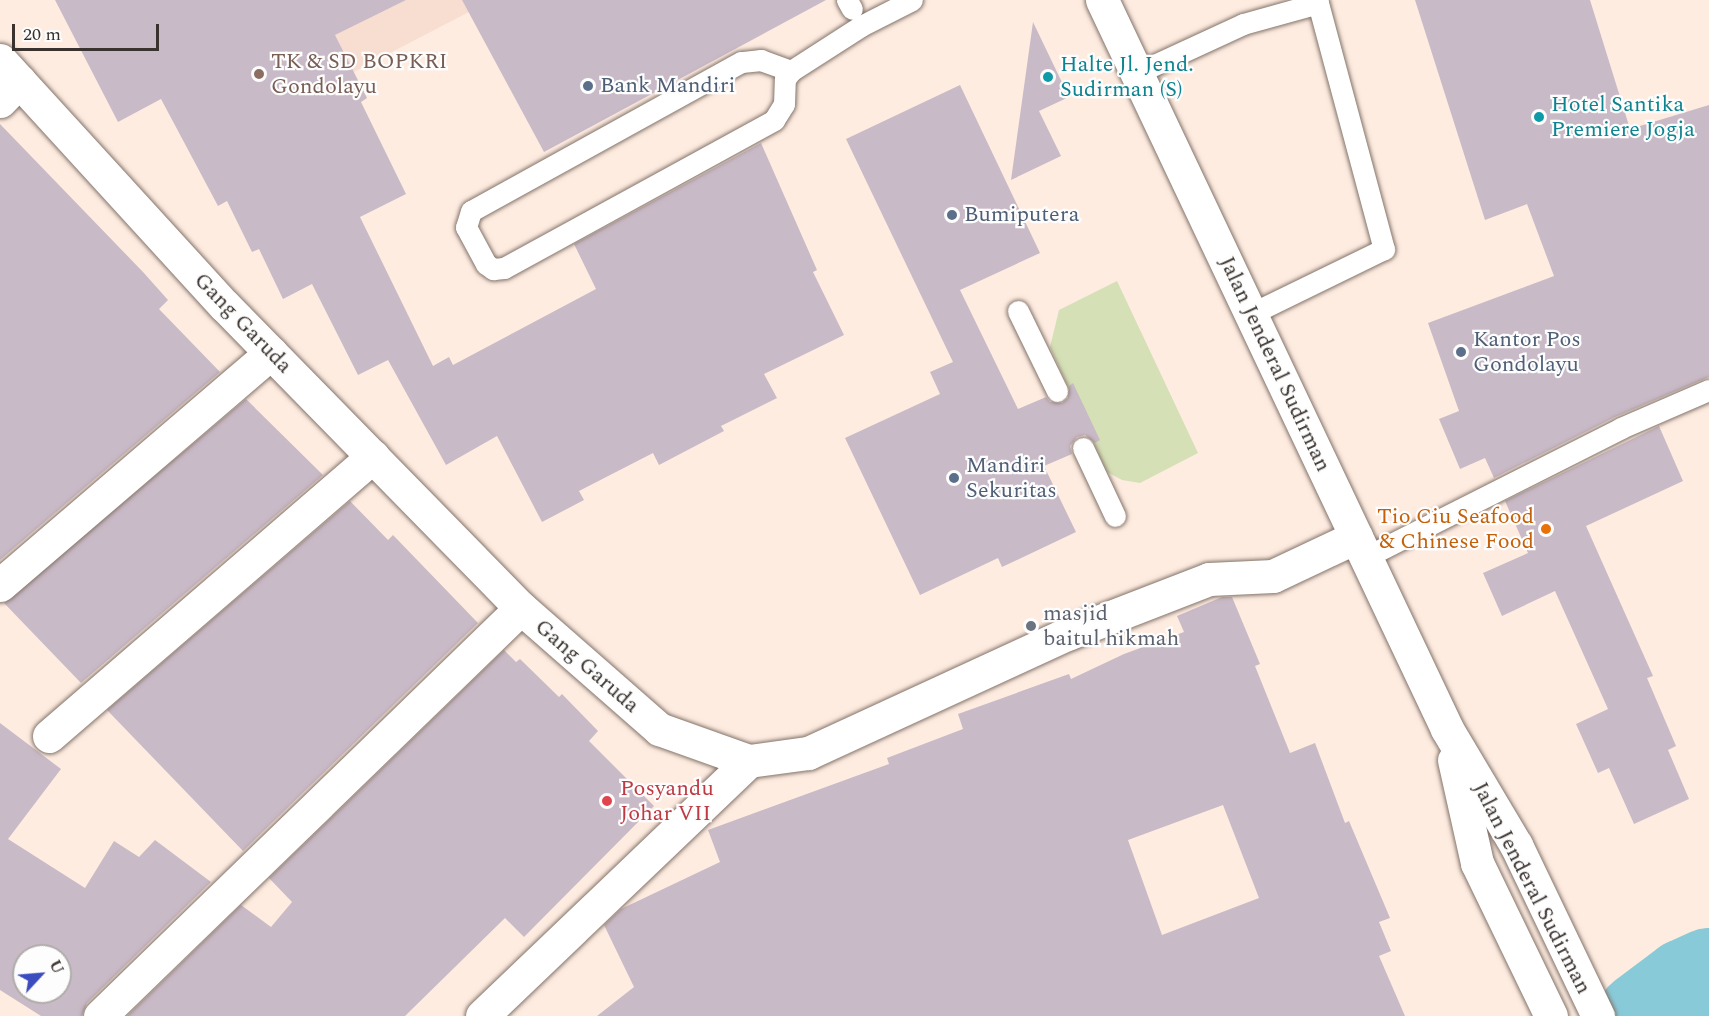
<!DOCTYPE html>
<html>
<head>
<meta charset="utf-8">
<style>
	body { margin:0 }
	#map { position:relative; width:1709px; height:1016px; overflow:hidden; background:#feece1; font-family:Spectral,serif }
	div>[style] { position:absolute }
	.built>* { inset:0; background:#f8ded0 }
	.green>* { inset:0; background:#d5e0b6 }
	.river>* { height:88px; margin:-44px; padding:0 44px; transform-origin:44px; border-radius:44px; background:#89cad8 }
	.building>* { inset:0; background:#c9bac7 }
	.roads { filter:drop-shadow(0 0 2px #837369) drop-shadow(0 0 2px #837369) }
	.lane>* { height:21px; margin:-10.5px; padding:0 10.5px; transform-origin:10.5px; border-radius:10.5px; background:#fff }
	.street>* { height:33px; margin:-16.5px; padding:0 16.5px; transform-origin:16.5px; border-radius:16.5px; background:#fff }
	.primary>* { height:33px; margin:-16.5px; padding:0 16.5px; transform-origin:16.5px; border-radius:16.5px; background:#fff }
	.dots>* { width:16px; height:16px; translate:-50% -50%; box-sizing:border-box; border:3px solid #fdfdfd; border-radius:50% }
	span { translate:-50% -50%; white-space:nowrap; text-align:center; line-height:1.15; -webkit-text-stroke:4.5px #fdfdfd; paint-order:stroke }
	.education-label { font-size:22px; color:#785e54 }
	.left { translate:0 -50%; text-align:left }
	.culture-label { font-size:22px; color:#0d838f }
	.service-label { font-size:22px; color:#4e5e75 }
	.street-label { font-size:22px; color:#39322e }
	.food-label { font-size:22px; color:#c56008 }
	.right { translate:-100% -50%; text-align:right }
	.worship-label { font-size:22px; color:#5b616d }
	.health-label { font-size:22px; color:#be3a42 }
	.north { position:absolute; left:12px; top:944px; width:60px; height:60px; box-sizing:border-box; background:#fdfdfd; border:2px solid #afacaa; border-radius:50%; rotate:64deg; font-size:16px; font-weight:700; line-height:24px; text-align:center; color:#39322e }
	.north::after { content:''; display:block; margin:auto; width:21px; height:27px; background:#3b4cbf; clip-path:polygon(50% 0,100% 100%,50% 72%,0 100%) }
	.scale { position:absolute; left:12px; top:24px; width:147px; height:27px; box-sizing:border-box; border:3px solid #39322e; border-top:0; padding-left:8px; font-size:18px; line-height:21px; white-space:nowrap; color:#39322e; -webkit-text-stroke:4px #fdfdfd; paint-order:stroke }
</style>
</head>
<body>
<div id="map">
	<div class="built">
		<div style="clip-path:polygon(126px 0,492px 0,209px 147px)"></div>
	</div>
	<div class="green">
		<div style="clip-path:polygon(1117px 281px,1198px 453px,1140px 483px,1122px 480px,1107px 472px,1050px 347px,1059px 310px)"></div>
	</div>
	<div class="river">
		<div style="left:1641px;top:1016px;width:55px;rotate:-36.9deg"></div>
		<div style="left:1685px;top:983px;width:26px;rotate:-25deg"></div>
	</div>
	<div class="building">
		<div style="clip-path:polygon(55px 0,406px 0,335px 35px,367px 98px,361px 102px,406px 194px,360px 217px,433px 366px,449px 357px,453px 365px,596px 289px,574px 244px,761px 143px,817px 270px,813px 272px,844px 335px,764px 374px,777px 398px,721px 426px,724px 431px,659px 465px,653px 453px,579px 491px,584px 500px,542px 522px,497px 436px,446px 465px,388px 360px,358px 375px,312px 284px,283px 299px,259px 249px,252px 252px,227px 201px,218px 206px,161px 99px,118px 122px)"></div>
		<div style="clip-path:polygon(462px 0,826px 0,544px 152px)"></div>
		<div style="clip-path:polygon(1415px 0,1590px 0,1630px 129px,1709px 105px,1709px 377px,1615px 417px,1494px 478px,1485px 458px,1460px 469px,1439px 419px,1459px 411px,1428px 323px,1554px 276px,1527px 204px,1485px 220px)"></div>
		<div style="clip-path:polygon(1033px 22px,1069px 97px,1039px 111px,1061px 156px,1011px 180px)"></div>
		<div style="clip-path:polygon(960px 85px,1040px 253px,960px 290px,1018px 409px,1046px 397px,1050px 402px,1062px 403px,1068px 398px,1069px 386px,1073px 383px,1100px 440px,1095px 443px,1085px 435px,1077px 437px,1070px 446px,1072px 454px,1044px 466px,1076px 532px,1002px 567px,998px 558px,920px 595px,845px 438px,940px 394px,930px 372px,953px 362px,846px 139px)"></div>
		<div style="clip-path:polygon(0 124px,143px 272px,168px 300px,159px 309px,220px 372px,0 560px)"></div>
		<div style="clip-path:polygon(246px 399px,323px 475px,81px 683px,4px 603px)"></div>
		<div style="clip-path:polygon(1659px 426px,1683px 481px,1586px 526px,1653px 676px,1647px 678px,1676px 746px,1668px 750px,1689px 799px,1634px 824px,1609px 768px,1598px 773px,1576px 724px,1608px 709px,1555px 591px,1502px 616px,1483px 573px,1528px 553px,1505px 501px)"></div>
		<div style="clip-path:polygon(350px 501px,388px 540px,393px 535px,478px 623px,243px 851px,107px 710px)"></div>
		<div style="clip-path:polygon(evenodd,1222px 597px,1232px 597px,1260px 664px,1255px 666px,1290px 753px,1315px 743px,1345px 823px,1349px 821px,1390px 918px,1379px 922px,1391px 951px,1379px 956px,1405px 1016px,597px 1016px,634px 987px,604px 925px,621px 909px,720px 862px,708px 830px,889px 764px,887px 758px,963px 729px,958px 714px,1069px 674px,1071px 679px,1124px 654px,1184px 632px,1177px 616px,1222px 597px,1223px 805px,1259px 898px,1162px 935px,1128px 840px,1223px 805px)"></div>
		<div style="clip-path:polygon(504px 650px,516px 662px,520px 659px,559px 697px,562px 694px,598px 731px,589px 741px,654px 806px,524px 937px,505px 918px,405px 1016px,127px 1016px,241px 905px,271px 927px,292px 902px,269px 878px)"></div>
		<div style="clip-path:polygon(evenodd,0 723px,61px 769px,8px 839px,85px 888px,114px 841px,139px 857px,155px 840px,211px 882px,87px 1003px,82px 1016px,41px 1016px,0 990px,0 723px,24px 956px,60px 956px,60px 992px,24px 992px,24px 956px)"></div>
	</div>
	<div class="roads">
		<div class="lane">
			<div style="left:847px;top:0;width:10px;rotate:61deg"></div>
			<div style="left:791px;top:71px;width:32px;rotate:-160deg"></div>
			<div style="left:761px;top:60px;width:20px;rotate:174deg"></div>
			<div style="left:741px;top:62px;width:308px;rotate:151.1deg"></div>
			<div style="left:471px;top:211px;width:17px;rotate:107deg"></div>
			<div style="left:466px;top:227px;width:42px;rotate:61.6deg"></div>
			<div style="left:486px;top:264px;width:9px;rotate:36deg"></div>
			<div style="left:493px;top:269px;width:11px;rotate:-5deg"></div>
			<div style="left:504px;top:268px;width:308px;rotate:-28.7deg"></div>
			<div style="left:774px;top:120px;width:19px;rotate:-58deg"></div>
			<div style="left:784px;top:104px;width:25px;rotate:-88deg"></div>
			<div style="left:785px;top:79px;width:10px;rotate:-53deg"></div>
			<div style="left:791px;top:71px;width:83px;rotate:-32.7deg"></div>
			<div style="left:861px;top:26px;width:57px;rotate:-27deg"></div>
			<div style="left:1137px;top:73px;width:117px;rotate:-24.8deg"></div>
			<div style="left:1243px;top:24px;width:78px;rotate:-15.6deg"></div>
			<div style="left:1318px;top:3px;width:255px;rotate:75deg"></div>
			<div style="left:1384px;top:249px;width:148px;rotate:154deg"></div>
			<div style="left:1018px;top:311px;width:89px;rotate:64deg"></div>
			<div style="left:1083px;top:448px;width:75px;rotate:64.8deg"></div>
			<div style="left:1366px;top:557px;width:286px;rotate:-26.8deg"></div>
			<div style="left:1621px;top:428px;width:96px;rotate:-23.4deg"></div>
		</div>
		<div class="street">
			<div style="left:0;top:60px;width:333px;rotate:47.6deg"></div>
			<div style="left:225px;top:306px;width:423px;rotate:45.6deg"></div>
			<div style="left:521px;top:608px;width:184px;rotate:41.2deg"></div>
			<div style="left:659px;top:729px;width:96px;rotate:19.6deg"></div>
			<div style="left:749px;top:761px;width:60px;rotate:-7.7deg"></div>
			<div style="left:808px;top:753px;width:285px;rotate:-24.7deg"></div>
			<div style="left:1067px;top:634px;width:152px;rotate:-21.2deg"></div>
			<div style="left:1209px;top:579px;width:64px;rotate:-2.7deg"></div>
			<div style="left:1273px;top:576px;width:92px;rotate:-25.2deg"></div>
			<div style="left:0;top:101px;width:28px;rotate:-46deg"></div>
			<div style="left:0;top:585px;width:357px;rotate:-40.6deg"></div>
			<div style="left:49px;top:736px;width:428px;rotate:-40.8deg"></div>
			<div style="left:100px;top:1016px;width:586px;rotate:-44.1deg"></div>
			<div style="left:482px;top:1016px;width:369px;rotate:-43.7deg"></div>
		</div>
		<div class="primary">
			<div style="left:1102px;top:0;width:807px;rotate:64.67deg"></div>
			<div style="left:1447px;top:729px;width:135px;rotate:59.3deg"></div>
			<div style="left:1516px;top:845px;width:190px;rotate:64.4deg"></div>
			<div style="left:1454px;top:760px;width:106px;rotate:77.4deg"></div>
			<div style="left:1477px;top:863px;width:170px;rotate:64.2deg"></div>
		</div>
	</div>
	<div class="dots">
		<div style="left:259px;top:74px;background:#8d6e63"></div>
		<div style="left:1048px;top:77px;background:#0f9aa8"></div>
		<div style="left:588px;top:86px;background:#5c6f8a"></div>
		<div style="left:1539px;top:117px;background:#0f9aa8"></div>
		<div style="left:952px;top:215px;background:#5c6f8a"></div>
		<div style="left:1461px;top:352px;background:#5c6f8a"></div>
		<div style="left:954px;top:478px;background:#5c6f8a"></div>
		<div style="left:1546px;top:529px;background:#e8710a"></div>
		<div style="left:1031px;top:626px;background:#6b7280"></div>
		<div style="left:607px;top:801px;background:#e0444e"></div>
	</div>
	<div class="education-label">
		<span class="left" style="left:271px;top:74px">TK &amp; SD BOPKRI<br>Gondolayu</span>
	</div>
	<div class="culture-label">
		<span class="left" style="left:1060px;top:77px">Halte Jl. Jend.<br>Sudirman (S)</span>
		<span class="left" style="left:1551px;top:117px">Hotel Santika<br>Premiere Jogja</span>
	</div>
	<div class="service-label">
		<span class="left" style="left:600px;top:86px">Bank Mandiri</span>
		<span class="left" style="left:964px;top:215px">Bumiputera</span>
		<span class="left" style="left:1473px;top:352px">Kantor Pos<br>Gondolayu</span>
		<span class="left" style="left:966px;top:478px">Mandiri<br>Sekuritas</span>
	</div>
	<div class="street-label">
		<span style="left:243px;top:323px;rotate:46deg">Gang Garuda</span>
		<span style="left:1275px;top:364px;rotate:65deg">Jalan Jenderal Sudirman</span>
		<span style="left:587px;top:666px;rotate:41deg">Gang Garuda</span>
		<span style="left:1532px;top:888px;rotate:63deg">Jalan Jenderal Sudirman</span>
	</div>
	<div class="food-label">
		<span class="right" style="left:1534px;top:529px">Tio Ciu Seafood<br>&amp; Chinese Food</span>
	</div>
	<div class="worship-label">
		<span class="left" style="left:1043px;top:626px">masjid<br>baitul hikmah</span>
	</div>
	<div class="health-label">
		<span class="left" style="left:620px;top:801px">Posyandu<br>Johar VII</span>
	</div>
	<div class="north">U</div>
	<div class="scale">20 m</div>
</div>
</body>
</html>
